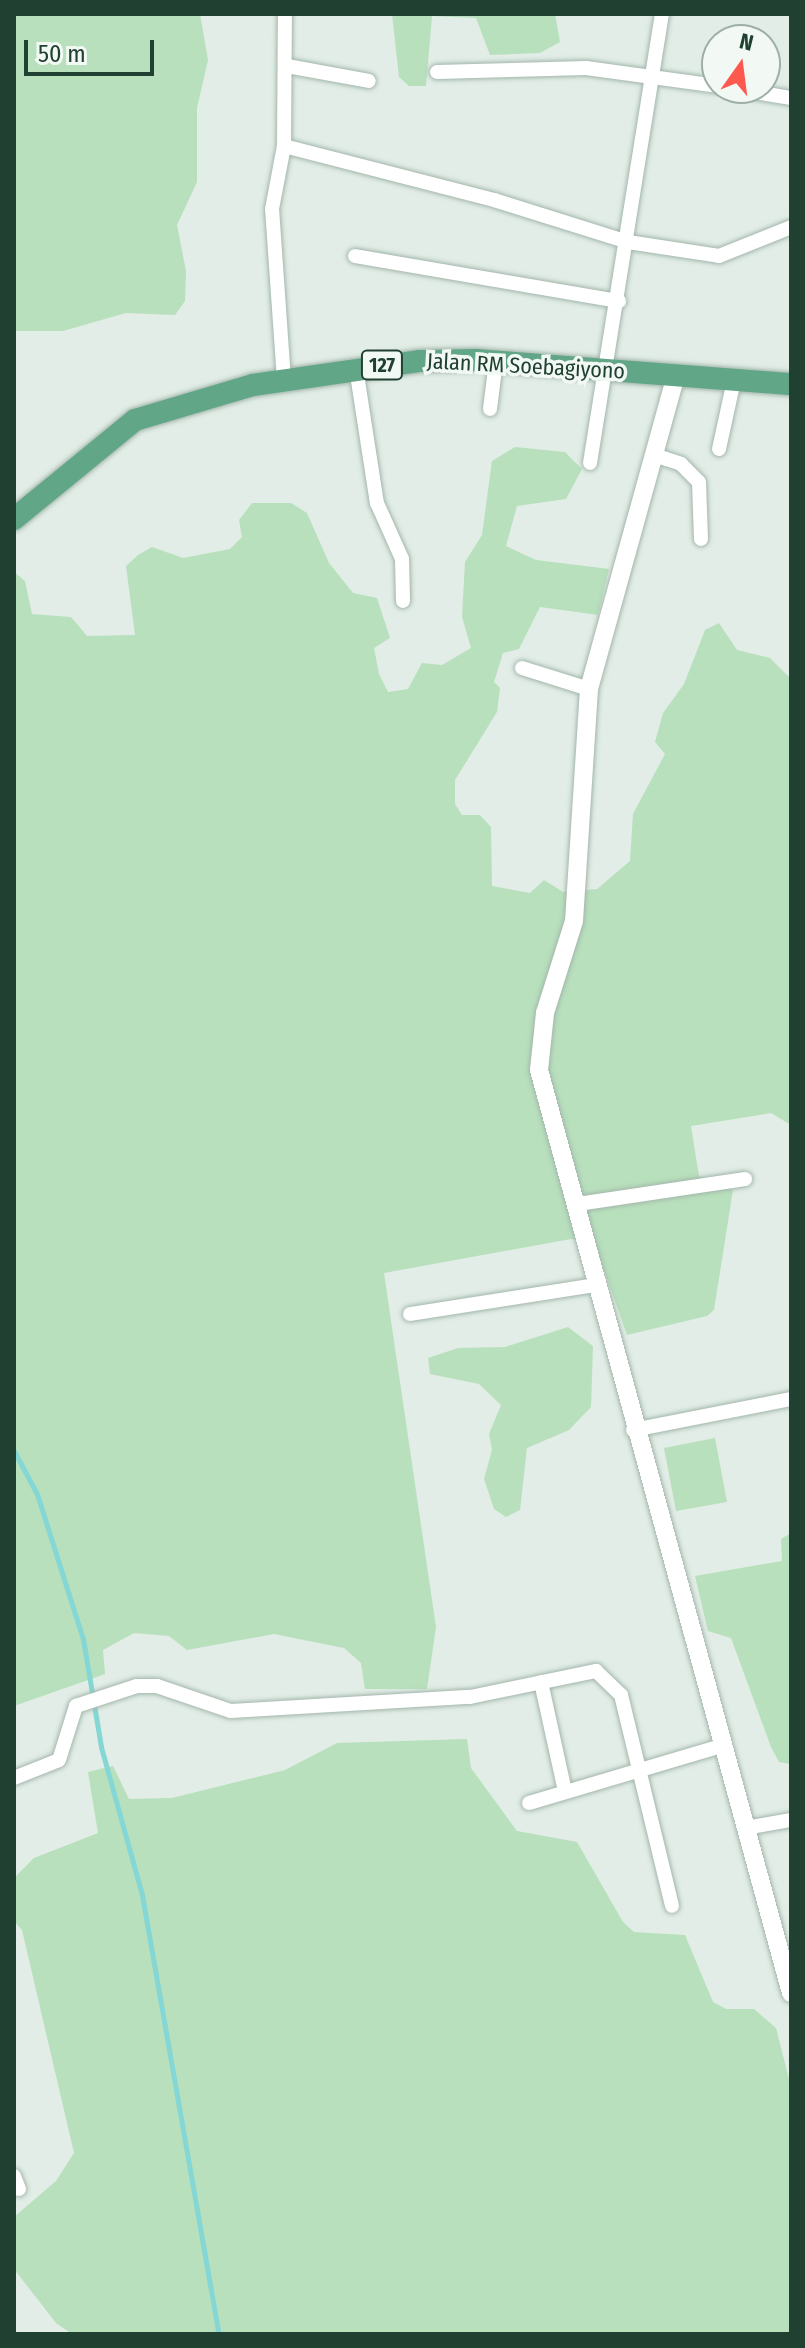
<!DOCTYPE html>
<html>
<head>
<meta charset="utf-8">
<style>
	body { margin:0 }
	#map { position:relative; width:805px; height:2348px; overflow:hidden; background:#e1ede6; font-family:"Fira Sans Condensed",sans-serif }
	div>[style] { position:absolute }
	.green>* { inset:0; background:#b8e0bc }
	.stream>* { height:5px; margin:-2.5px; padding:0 2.5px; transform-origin:2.5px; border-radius:2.5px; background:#84d7d4 }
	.roads { filter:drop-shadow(0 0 2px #a3b6ac) drop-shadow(0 0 2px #a3b6ac) }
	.minor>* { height:14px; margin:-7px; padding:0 7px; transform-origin:7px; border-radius:7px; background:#fff }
	.tertiary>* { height:18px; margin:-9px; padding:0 9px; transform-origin:9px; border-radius:9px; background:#fff }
	.primary>* { height:22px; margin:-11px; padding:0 11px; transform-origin:11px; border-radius:11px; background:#62a688 }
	span { translate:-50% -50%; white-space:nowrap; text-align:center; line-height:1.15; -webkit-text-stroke:7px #f2f9f4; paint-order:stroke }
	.shield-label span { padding:2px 6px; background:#f2f9f4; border:2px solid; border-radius:6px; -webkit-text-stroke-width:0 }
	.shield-label { font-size:20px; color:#204031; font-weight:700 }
	.street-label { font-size:22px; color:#204031 }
	.frame { position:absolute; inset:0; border:16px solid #204031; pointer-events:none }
	.north { position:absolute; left:701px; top:24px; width:80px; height:80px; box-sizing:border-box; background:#f2f9f4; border:2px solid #9eafa6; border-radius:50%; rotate:14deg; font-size:22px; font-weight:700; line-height:32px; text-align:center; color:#204031 }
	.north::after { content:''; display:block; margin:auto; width:28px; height:36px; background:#fe594f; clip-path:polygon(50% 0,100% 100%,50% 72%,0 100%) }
	.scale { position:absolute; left:24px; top:40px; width:130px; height:36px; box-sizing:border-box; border:4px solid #204031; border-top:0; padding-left:10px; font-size:24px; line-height:28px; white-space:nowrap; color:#204031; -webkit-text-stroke:6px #f2f9f4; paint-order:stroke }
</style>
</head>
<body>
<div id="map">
	<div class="green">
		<div style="clip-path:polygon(14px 14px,200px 14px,208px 60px,197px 108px,197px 182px,177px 225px,186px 271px,185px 301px,175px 315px,126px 313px,63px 331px,14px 331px)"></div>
		<div style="clip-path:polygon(392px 14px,555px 14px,560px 42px,540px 53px,490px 55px,476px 18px,432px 16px,426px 86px,409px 86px,399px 77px)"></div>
		<div style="clip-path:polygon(515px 447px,565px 452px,582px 469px,566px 499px,517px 506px,506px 546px,536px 560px,609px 569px,598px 615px,540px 607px,519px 649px,503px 653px,494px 682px,500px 688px,497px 712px,455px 780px,455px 804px,462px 815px,480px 815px,491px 827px,492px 886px,530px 893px,544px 880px,563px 892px,597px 889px,630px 861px,633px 814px,665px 754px,655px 742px,663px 713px,684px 684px,705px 630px,719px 623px,737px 650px,770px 658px,791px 679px,791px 1125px,771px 1113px,691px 1126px,699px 1176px,733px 1190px,714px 1310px,707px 1316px,627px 1335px,594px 1242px,571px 1239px,384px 1273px,436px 1627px,427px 1689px,365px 1689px,361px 1663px,344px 1648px,274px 1634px,187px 1650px,169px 1636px,134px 1633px,103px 1650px,105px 1674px,14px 1706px,14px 572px,25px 581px,32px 614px,71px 617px,87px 636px,135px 635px,126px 566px,138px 555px,152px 547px,183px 558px,230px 549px,242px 537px,239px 520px,252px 503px,291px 503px,307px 513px,329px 563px,353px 593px,377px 598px,390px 638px,374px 648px,379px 674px,388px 692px,408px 689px,422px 663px,442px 665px,471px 648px,462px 617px,465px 562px,482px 535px,492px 461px)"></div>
		<div style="clip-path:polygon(568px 1327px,593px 1346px,591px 1407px,569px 1430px,527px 1448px,520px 1510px,506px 1517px,494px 1509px,484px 1479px,492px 1450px,489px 1434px,501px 1405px,479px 1384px,430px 1374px,428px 1358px,458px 1348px,505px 1347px)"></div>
		<div style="clip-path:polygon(715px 1438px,727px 1502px,676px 1511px,664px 1448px)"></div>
		<div style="clip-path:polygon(791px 1533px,791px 1764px,779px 1762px,771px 1747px,731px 1638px,708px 1631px,695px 1576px,782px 1561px,781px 1539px)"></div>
		<div style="clip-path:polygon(467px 1739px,471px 1768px,517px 1831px,577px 1842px,623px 1922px,634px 1932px,685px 1935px,713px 2002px,726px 2009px,754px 2009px,776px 2028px,791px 2087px,791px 2334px,72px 2334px,56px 2323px,14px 2269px,14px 2217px,56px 2181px,74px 2153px,22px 1930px,14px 1921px,14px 1878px,34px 1858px,98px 1833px,88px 1772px,113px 1766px,129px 1799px,172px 1798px,285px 1770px,337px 1743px)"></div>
	</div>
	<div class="stream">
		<div style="left:14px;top:1451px;width:49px;rotate:61.9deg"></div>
		<div style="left:37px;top:1494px;width:152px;rotate:72.4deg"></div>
		<div style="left:83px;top:1639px;width:109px;rotate:80.5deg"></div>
		<div style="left:101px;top:1747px;width:154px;rotate:74.5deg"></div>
		<div style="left:142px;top:1895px;width:446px;rotate:80.1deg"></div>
	</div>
	<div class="roads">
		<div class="minor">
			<div style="left:287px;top:66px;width:83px;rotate:10.4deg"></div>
			<div style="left:437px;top:72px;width:149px;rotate:-1.5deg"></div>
			<div style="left:586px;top:68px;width:132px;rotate:7.8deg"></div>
			<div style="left:731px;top:88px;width:61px;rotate:9.5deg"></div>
			<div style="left:284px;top:146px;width:217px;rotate:14.4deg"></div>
			<div style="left:494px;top:200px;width:140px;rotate:17.4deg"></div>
			<div style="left:628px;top:242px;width:92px;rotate:8.7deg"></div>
			<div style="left:719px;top:256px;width:78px;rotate:-21.9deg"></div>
			<div style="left:355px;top:256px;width:268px;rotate:9.7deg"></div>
			<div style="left:356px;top:368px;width:137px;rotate:81.2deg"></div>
			<div style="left:377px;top:503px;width:61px;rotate:65.9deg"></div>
			<div style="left:402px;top:559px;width:42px;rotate:88.6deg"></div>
			<div style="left:284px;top:380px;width:171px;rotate:-94deg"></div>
			<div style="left:272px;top:209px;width:64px;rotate:-79.2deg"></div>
			<div style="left:284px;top:146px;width:132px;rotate:-89.6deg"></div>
			<div style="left:490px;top:409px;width:48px;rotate:-82.9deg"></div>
			<div style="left:719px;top:449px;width:71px;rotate:-77.7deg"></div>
			<div style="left:654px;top:455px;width:28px;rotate:18deg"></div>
			<div style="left:681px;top:464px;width:25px;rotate:45deg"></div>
			<div style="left:699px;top:482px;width:57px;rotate:88deg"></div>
			<div style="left:590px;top:463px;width:455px;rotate:-80.9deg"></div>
			<div style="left:522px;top:668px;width:70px;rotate:17.4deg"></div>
			<div style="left:578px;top:1204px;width:169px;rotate:-8.5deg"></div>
			<div style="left:410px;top:1314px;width:188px;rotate:-8.9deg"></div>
			<div style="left:633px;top:1430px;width:161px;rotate:-11.1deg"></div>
			<div style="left:541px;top:1682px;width:112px;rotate:77.6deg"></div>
			<div style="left:14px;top:1778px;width:48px;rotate:-21.8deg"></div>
			<div style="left:59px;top:1760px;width:57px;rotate:-72.5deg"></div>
			<div style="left:76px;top:1706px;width:64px;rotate:-18.2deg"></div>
			<div style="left:137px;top:1686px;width:20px"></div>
			<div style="left:157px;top:1686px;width:78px;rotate:18.7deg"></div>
			<div style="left:231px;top:1711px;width:239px;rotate:-3.4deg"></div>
			<div style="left:470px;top:1697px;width:129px;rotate:-11.7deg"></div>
			<div style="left:596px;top:1671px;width:35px;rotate:44deg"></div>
			<div style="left:621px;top:1695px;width:217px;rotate:76.4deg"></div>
			<div style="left:529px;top:1803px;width:204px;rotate:-16.5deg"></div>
			<div style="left:746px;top:1828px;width:46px;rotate:-10.1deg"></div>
			<div style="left:14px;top:2176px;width:14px;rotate:69deg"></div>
		</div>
		<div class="tertiary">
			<div style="left:676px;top:375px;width:326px;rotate:105.5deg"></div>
			<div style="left:589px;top:689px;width:232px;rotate:93.7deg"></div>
			<div style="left:574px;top:921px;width:96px;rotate:107.5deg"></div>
			<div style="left:545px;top:1013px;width:57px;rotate:96deg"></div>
			<div style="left:539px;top:1070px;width:957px;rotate:74.73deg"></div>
		</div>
		<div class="primary">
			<div style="left:14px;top:519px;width:156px;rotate:-39.3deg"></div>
			<div style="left:135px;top:420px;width:123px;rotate:-16.5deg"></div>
			<div style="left:253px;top:385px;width:169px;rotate:-8.2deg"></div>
			<div style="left:420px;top:361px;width:57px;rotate:-1deg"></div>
			<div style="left:477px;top:360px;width:315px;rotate:4.4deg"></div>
		</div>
	</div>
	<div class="shield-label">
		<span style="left:382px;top:365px">127</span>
	</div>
	<div class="street-label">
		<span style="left:526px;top:366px;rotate:3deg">Jalan RM Soebagiyono</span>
	</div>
	<div class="frame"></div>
	<div class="north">N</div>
	<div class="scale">50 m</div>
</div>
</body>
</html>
